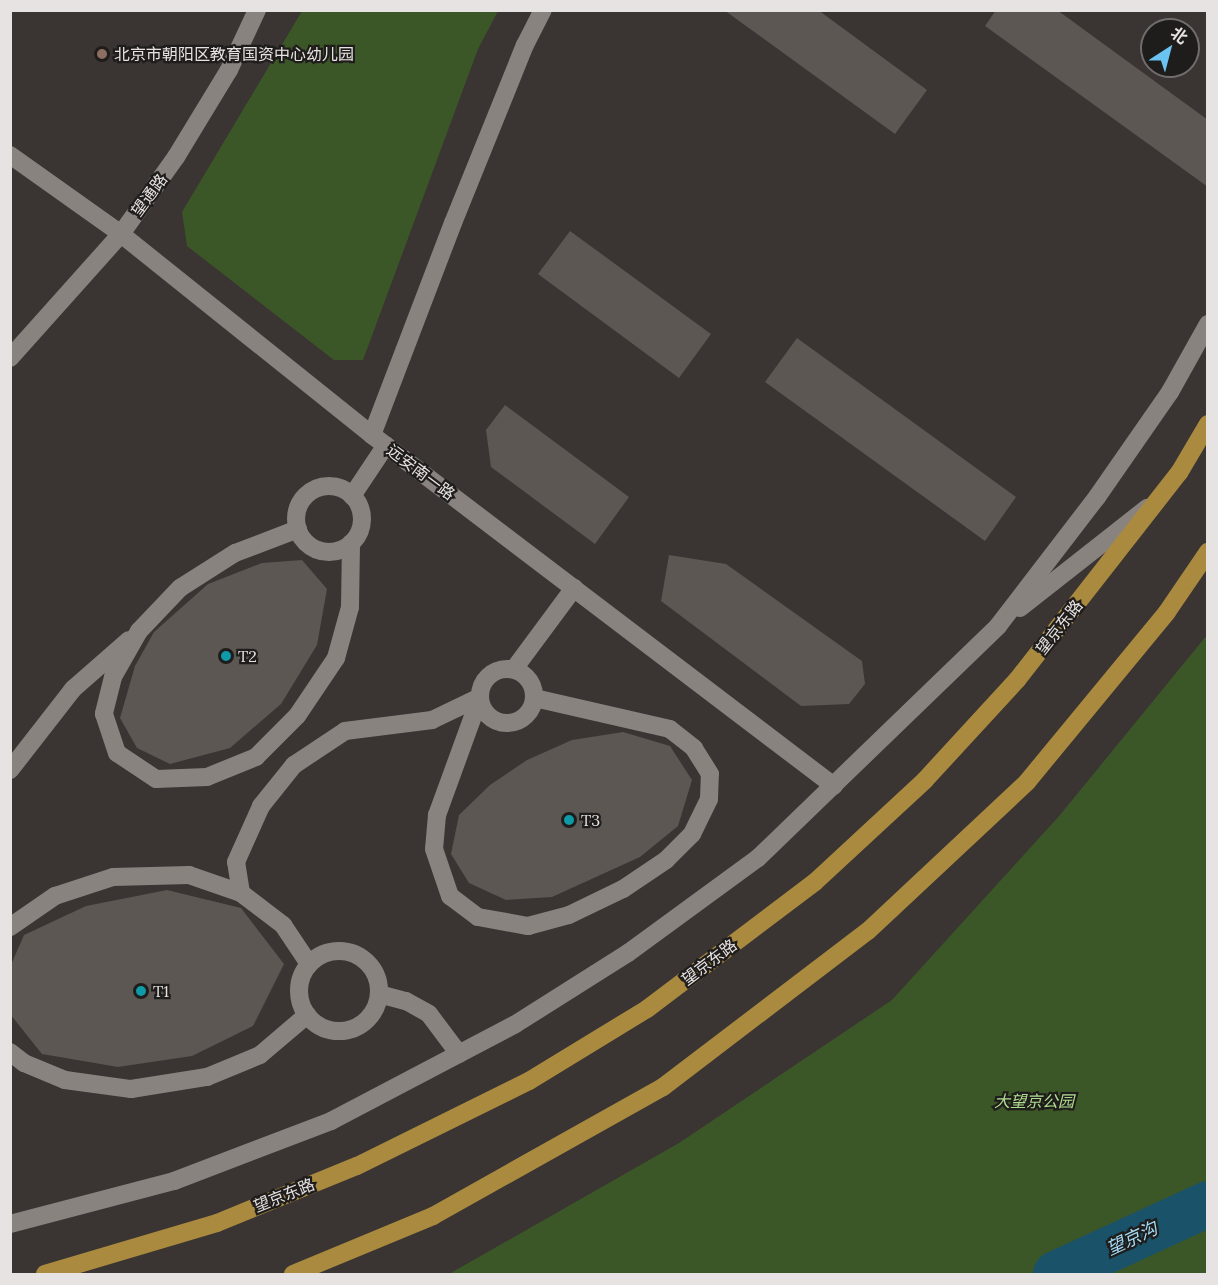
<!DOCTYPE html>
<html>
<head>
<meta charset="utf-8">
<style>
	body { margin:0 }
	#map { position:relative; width:1218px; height:1285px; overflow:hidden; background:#3a3432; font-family:Lora,"Noto Sans SC",serif }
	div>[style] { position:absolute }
	.green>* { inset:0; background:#3c5727 }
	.river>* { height:46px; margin:-23px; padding:0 23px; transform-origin:23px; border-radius:23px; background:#1a5269 }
	.building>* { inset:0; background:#5c5753 }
	.minor>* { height:18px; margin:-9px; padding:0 9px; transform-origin:9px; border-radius:9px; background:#898380 }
	.minor>.ring { margin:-9px; padding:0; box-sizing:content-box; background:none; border:18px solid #898380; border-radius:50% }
	.major>* { height:18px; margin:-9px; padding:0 9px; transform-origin:9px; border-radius:9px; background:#a98a3f }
	.dots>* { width:16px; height:16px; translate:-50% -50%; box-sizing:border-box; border:3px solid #1f1d1b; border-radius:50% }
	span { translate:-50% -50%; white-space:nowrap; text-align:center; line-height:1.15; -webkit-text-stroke:4.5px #1f1d1b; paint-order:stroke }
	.poi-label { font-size:16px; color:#e7e3e2 }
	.left { translate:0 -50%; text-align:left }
	.street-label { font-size:16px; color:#e7e3e2 }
	.park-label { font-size:16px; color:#afdd8e; font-style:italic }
	.water-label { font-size:18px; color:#a3dbf7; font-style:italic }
	.frame { position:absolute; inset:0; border:12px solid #e7e3e2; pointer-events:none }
	.north { position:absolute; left:1140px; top:18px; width:60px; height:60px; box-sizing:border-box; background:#1f1d1b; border:2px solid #6f6c6b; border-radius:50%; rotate:36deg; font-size:16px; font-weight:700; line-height:24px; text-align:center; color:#e7e3e2 }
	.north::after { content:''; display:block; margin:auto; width:21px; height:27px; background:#6ac3f1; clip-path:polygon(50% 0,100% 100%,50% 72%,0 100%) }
</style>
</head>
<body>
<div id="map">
	<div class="green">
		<div style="clip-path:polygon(302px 11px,498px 11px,478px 49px,363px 360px,334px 360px,187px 246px,182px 212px)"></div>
		<div style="clip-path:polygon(1207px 635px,1207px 1274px,449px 1274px,679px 1143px,892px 1000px,1060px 815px)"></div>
	</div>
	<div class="river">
		<div style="left:1056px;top:1274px;width:167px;rotate:-24.7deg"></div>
	</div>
	<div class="building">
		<div style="clip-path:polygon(724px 10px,818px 10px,927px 90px,895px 134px)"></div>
		<div style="clip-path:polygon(996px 10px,1057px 10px,1208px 120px,1208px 187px,985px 26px)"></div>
		<div style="clip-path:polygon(570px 231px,711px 334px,679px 378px,538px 274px)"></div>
		<div style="clip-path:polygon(797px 338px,1016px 497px,985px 541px,765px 382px)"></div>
		<div style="clip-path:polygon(505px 405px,629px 497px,595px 544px,491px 467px,486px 430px)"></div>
		<div style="clip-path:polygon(669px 555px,726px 564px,862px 661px,865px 684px,849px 704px,801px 706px,661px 601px)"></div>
		<div style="clip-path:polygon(302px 560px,327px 589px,317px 645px,281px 704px,230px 748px,170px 764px,137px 748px,120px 718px,135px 666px,154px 632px,208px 584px,262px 563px)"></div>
		<div style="clip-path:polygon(623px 732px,670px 746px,692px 780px,678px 826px,640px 857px,552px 897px,506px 900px,469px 883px,451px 854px,459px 815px,490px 785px,527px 760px,572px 740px)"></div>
		<div style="clip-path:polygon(167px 890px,241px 908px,284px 964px,253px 1026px,192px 1056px,118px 1067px,42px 1054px,10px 1014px,10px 967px,24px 935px,86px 906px)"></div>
	</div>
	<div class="minor">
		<div style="left:10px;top:155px;width:136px;rotate:35.4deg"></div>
		<div style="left:121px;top:234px;width:322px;rotate:38.7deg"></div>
		<div style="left:372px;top:435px;width:580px;rotate:37.23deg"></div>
		<div style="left:10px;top:358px;width:166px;rotate:-48.2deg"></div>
		<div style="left:121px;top:234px;width:95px;rotate:-54.5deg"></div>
		<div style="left:176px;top:157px;width:102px;rotate:-58.7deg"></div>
		<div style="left:229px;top:70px;width:66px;rotate:-65deg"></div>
		<div style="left:372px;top:435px;width:227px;rotate:-69.1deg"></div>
		<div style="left:453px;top:223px;width:192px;rotate:-68deg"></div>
		<div style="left:525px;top:45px;width:39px;rotate:-63deg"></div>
		<div class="ring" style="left:296px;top:486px;width:48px;height:48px"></div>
		<div style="left:352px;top:496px;width:61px;rotate:-56.3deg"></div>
		<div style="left:298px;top:529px;width:67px;rotate:159.1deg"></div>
		<div style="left:235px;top:553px;width:65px;rotate:147.5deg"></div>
		<div style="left:180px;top:588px;width:59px;rotate:133.6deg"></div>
		<div style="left:139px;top:631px;width:53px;rotate:119.5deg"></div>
		<div style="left:113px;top:677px;width:38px;rotate:104deg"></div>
		<div style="left:104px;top:714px;width:41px;rotate:71.6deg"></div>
		<div style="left:117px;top:753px;width:47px;rotate:33.7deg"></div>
		<div style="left:156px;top:779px;width:51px;rotate:-2.2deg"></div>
		<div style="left:207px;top:777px;width:53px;rotate:-22.2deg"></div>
		<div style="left:256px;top:757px;width:58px;rotate:-45deg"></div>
		<div style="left:297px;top:716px;width:70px;rotate:-56.1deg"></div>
		<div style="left:336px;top:658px;width:53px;rotate:-74.6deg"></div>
		<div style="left:350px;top:607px;width:64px;rotate:-89.1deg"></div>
		<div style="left:1020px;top:608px;width:162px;rotate:-38.2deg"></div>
		<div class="ring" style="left:480px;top:669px;width:36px;height:36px"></div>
		<div style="left:514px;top:669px;width:101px;rotate:-53.5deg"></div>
		<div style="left:480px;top:697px;width:126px;rotate:110deg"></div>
		<div style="left:437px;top:815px;width:34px;rotate:95deg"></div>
		<div style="left:434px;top:849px;width:50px;rotate:71.2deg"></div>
		<div style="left:450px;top:896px;width:35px;rotate:37deg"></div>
		<div style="left:478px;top:917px;width:51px;rotate:10.2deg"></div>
		<div style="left:528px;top:926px;width:42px;rotate:-15deg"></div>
		<div style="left:569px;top:915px;width:60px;rotate:-25.7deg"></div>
		<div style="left:623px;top:889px;width:52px;rotate:-34deg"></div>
		<div style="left:666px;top:860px;width:37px;rotate:-45deg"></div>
		<div style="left:692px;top:834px;width:39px;rotate:-64deg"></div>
		<div style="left:709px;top:799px;width:25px;rotate:-88deg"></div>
		<div style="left:710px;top:774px;width:31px;rotate:-122deg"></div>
		<div style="left:694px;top:748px;width:31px;rotate:-142deg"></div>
		<div style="left:670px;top:729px;width:139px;rotate:-167.1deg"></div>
		<div style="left:10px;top:770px;width:103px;rotate:-52.1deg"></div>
		<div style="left:73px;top:689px;width:74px;rotate:-41.2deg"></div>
		<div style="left:241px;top:893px;width:31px;rotate:-99deg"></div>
		<div style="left:236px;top:862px;width:61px;rotate:-65.9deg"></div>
		<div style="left:261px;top:806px;width:53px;rotate:-51.2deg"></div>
		<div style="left:294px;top:765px;width:61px;rotate:-33.7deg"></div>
		<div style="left:345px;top:731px;width:88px;rotate:-7.2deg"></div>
		<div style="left:432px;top:720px;width:53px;rotate:-25.6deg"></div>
		<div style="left:10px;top:927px;width:55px;rotate:-34.6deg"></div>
		<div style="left:55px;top:896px;width:61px;rotate:-18.1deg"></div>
		<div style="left:113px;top:877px;width:76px;rotate:-1.5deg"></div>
		<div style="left:189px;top:875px;width:55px;rotate:19.1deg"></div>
		<div style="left:241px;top:893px;width:53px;rotate:37.3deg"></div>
		<div style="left:283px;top:925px;width:47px;rotate:56.3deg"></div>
		<div class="ring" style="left:299px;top:951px;width:62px;height:62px"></div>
		<div style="left:379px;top:994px;width:28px;rotate:15deg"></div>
		<div style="left:406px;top:1001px;width:26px;rotate:29deg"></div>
		<div style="left:429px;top:1014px;width:50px;rotate:53.1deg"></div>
		<div style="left:10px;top:1052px;width:18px;rotate:38deg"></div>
		<div style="left:24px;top:1063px;width:44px;rotate:22.5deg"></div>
		<div style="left:65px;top:1080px;width:67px;rotate:7.8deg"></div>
		<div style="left:131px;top:1089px;width:77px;rotate:-9deg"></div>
		<div style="left:207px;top:1077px;width:57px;rotate:-22.5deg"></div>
		<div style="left:260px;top:1055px;width:62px;rotate:-40.4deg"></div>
		<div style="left:10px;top:1224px;width:170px;rotate:-14.7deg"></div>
		<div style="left:174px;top:1181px;width:168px;rotate:-20.9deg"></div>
		<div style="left:331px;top:1121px;width:207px;rotate:-27.7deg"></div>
		<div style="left:514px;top:1025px;width:135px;rotate:-32.3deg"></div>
		<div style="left:628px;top:953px;width:161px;rotate:-36.2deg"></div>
		<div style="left:758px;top:858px;width:334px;rotate:-44deg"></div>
		<div style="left:998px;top:626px;width:163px;rotate:-52.5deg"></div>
		<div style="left:1097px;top:497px;width:128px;rotate:-55.2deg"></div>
		<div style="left:1170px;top:392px;width:78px;rotate:-60.8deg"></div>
	</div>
	<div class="major">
		<div style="left:45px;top:1274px;width:179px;rotate:-16.5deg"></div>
		<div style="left:217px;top:1223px;width:151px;rotate:-22.2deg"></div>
		<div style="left:357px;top:1166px;width:192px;rotate:-26.3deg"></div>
		<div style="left:529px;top:1081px;width:138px;rotate:-31.4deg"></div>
		<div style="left:647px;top:1009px;width:211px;rotate:-37.1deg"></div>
		<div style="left:815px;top:882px;width:150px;rotate:-42.8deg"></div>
		<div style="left:925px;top:780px;width:136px;rotate:-47.4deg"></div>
		<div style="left:1017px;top:680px;width:263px;rotate:-52deg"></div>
		<div style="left:1179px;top:473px;width:57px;rotate:-59.4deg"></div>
		<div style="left:293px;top:1274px;width:152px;rotate:-22.5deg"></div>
		<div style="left:433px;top:1216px;width:264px;rotate:-29.3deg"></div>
		<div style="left:663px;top:1087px;width:258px;rotate:-37.3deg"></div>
		<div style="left:868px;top:931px;width:218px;rotate:-43.1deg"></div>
		<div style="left:1027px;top:782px;width:220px;rotate:-50.5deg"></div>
		<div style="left:1167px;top:612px;width:73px;rotate:-55.7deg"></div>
	</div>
	<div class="dots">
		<div style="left:102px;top:54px;background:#8d6e63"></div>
		<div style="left:226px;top:656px;background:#0f9aa8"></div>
		<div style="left:569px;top:820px;background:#0f9aa8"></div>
		<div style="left:141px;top:991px;background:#0f9aa8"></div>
	</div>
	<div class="poi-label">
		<span class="left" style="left:114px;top:54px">北京市朝阳区教育国资中心幼儿园</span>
		<span class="left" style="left:238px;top:656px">T2</span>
		<span class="left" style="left:581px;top:820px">T3</span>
		<span class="left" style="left:153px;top:991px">T1</span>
	</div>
	<div class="street-label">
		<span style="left:149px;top:195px;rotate:-54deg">望通路</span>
		<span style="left:421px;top:472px;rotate:37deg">远安南一路</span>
		<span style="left:1059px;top:627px;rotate:-52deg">望京东路</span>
		<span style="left:709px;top:962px;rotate:-37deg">望京东路</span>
		<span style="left:284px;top:1195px;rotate:-22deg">望京东路</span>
	</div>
	<div class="park-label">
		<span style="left:1034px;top:1101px">大望京公园</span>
	</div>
	<div class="water-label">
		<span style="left:1132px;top:1239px;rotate:-25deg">望京沟</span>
	</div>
	<div class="frame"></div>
	<div class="north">北</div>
</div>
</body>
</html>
